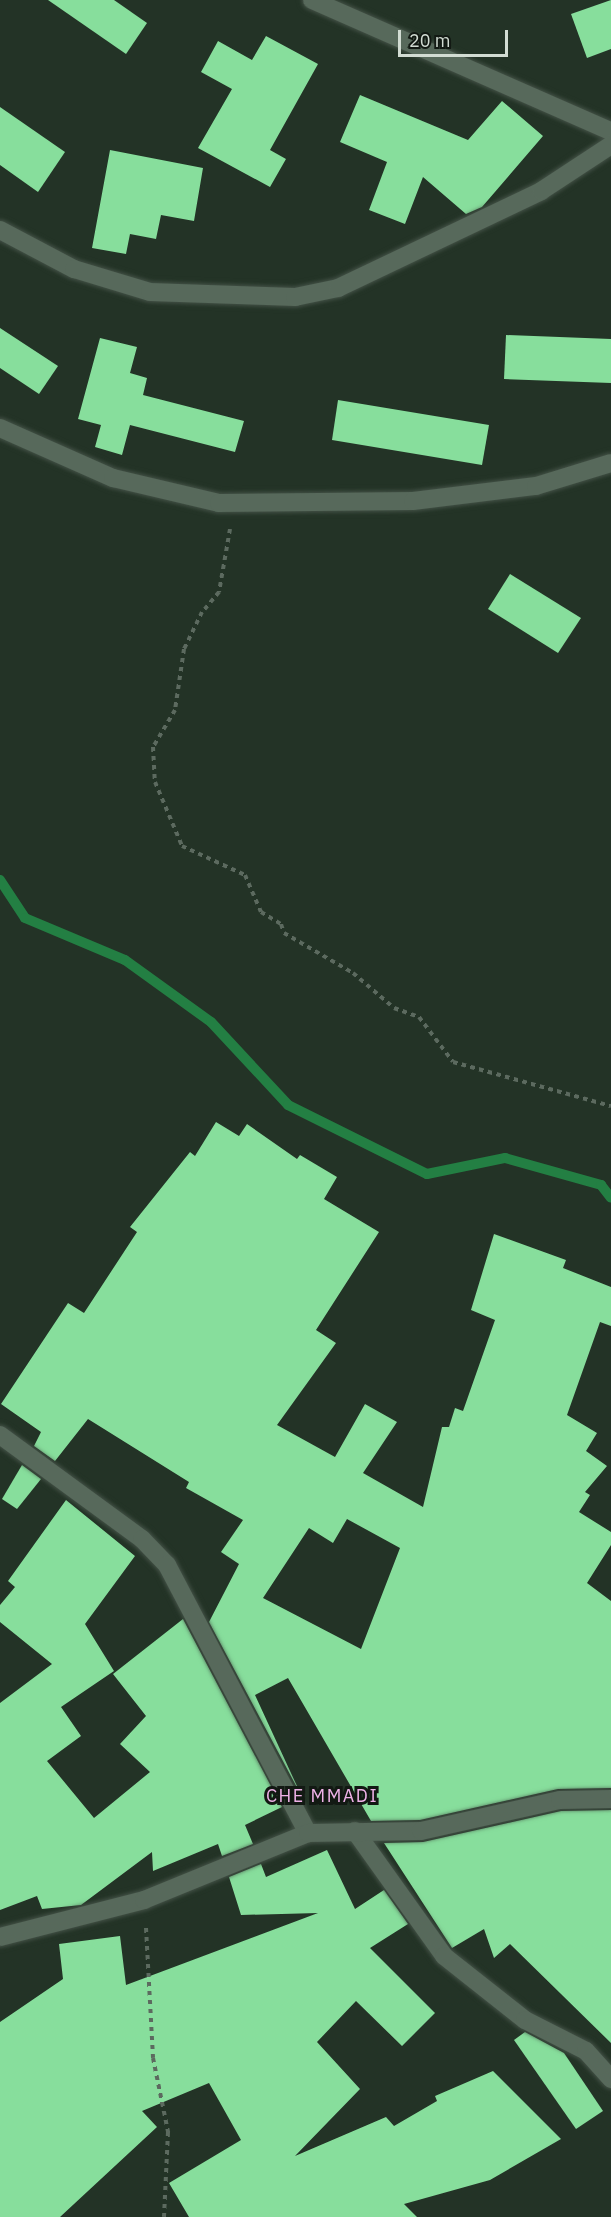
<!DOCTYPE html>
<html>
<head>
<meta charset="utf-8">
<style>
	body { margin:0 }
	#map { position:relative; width:611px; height:2217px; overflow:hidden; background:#233326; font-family:"IBM Plex Sans",sans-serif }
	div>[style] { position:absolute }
	.stream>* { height:10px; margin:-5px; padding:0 5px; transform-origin:5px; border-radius:5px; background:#237f43 }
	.building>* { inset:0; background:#87de9c }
	.path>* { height:4px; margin-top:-2px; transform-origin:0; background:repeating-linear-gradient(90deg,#5c6a5f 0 4.5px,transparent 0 9px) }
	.roads { filter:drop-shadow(0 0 2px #435146) drop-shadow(0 0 2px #435146) }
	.minor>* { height:18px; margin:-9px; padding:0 9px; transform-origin:9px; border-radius:9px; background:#57695b }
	span { translate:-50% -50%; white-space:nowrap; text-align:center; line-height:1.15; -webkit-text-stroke:6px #121913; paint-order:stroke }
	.quarter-label { font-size:18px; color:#efb2e8; letter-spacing:1.5px }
	.scale { position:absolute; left:398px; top:30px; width:110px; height:27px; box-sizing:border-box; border:3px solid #d2dcd3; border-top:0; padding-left:8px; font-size:18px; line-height:21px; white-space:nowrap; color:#d2dcd3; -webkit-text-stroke:4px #121913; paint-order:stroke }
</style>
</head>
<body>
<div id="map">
	<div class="stream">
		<div style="left:0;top:880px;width:45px;rotate:56.7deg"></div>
		<div style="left:25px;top:918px;width:108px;rotate:22.8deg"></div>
		<div style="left:125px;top:960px;width:106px;rotate:35.8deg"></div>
		<div style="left:211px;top:1022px;width:113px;rotate:47.1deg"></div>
		<div style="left:288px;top:1105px;width:155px;rotate:26.4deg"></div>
		<div style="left:427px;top:1174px;width:80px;rotate:-11.6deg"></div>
		<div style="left:505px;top:1158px;width:100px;rotate:15.7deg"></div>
		<div style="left:601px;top:1185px;width:16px;rotate:52deg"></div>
	</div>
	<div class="building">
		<div style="clip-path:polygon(48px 0,114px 0,147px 23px,126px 54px)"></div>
		<div style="clip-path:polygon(611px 0,611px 49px,587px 58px,571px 14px)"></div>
		<div style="clip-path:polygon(266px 36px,318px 64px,270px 150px,286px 159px,270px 187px,198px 148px,232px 89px,201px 72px,218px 41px,252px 60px)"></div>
		<div style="clip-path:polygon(360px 95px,468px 140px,502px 101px,543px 136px,482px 207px,466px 214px,423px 177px,405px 224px,369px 210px,387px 162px,340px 142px)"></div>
		<div style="clip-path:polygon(0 107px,65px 152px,38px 192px,0 165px)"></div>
		<div style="clip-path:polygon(110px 150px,203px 168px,194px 221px,161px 215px,156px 239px,130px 234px,126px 254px,92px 248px)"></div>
		<div style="clip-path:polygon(0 328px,58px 366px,39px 394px,0 368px)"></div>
		<div style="clip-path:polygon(506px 335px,611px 339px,611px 383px,504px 379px)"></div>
		<div style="clip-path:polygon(100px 338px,137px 347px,130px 373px,147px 378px,143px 395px,244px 421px,235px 452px,130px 425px,122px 455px,95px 447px,101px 425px,78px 419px)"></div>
		<div style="clip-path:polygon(338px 400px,489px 425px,482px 465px,332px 440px)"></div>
		<div style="clip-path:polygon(510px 574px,581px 618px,558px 653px,488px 609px)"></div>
		<div style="clip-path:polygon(evenodd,216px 1122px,239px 1136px,247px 1124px,297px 1159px,300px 1155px,337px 1177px,324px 1199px,379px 1232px,316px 1330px,336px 1343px,277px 1425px,335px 1457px,365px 1404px,397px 1422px,363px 1473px,423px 1507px,442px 1427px,449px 1427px,455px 1408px,463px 1411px,495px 1320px,471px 1310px,494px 1234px,566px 1260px,563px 1268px,611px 1287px,611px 1326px,600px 1322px,567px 1415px,597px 1433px,586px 1451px,607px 1466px,585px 1492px,590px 1495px,579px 1512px,611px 1532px,611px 1545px,587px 1583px,611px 1601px,611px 1788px,558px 1789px,420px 1820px,371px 1821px,288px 1678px,255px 1695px,302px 1797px,209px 1622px,239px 1564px,221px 1552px,243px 1520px,186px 1488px,189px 1482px,88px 1419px,55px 1461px,34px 1446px,41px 1432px,1px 1404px,68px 1303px,84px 1313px,137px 1232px,130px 1227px,190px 1152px,195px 1156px,216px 1122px,347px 1519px,400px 1548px,361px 1649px,263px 1598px,309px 1528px,333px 1543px,347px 1519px)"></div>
		<div style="clip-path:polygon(22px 1465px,41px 1479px,17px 1509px,2px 1499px)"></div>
		<div style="clip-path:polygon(66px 1500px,135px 1556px,85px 1624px,114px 1671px,61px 1707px,81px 1736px,47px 1761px,94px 1818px,150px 1772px,120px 1744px,146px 1716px,113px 1674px,183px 1619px,282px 1807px,245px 1825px,253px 1844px,222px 1856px,218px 1844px,153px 1871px,152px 1852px,81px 1905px,42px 1909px,37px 1896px,0 1910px,0 1703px,52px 1664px,0 1622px,0 1605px,15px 1587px,8px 1581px)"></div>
		<div style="clip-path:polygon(611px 1810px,611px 2043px,510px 1944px,494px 1958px,484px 1929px,452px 1948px,384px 1843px,423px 1842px,561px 1811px)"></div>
		<div style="clip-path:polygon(327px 1850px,355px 1909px,384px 1890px,408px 1924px,370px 1948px,435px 2013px,402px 2046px,356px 2001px,317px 2042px,360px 2089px,295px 2156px,386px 2117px,394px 2126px,437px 2101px,435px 2096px,493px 2071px,561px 2139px,490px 2180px,404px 2204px,417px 2217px,189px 2217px,169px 2183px,241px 2140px,209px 2083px,142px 2111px,157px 2127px,60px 2217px,0 2217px,0 2022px,63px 1979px,59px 1944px,120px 1936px,126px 1985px,318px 1913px,241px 1915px,229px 1877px,261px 1864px,266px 1877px)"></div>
		<div style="clip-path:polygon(525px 2032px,564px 2053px,603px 2111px,576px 2129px,514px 2040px)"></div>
	</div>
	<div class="path">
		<div style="left:230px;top:529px;width:64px;rotate:99.9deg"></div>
		<div style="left:219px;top:592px;width:26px;rotate:130deg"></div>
		<div style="left:202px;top:612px;width:41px;rotate:115.9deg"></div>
		<div style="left:184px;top:649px;width:62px;rotate:98.4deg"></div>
		<div style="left:175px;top:710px;width:43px;rotate:120.7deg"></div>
		<div style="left:153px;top:747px;width:35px;rotate:87deg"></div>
		<div style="left:155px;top:782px;width:69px;rotate:67.1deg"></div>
		<div style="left:182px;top:846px;width:69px;rotate:24.7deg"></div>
		<div style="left:245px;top:875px;width:40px;rotate:66.6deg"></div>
		<div style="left:261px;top:912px;width:23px;rotate:31deg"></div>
		<div style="left:281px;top:924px;width:9px;rotate:72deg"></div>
		<div style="left:284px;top:933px;width:80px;rotate:30.1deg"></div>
		<div style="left:353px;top:973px;width:54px;rotate:40.5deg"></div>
		<div style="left:394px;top:1008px;width:27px;rotate:20deg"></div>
		<div style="left:419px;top:1017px;width:56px;rotate:52.9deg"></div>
		<div style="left:453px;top:1062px;width:164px;rotate:15.6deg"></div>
		<div style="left:146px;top:1928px;width:130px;rotate:86.9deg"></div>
		<div style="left:153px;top:2058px;width:76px;rotate:78.5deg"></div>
		<div style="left:168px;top:2132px;width:85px;rotate:92.7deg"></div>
	</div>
	<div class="roads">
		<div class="minor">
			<div style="left:312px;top:0;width:326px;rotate:23.7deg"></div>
			<div style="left:0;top:230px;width:84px;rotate:27.8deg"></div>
			<div style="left:74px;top:269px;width:79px;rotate:16.8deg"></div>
			<div style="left:150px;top:292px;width:145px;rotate:2deg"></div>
			<div style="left:295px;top:297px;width:44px;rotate:-11.8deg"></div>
			<div style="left:338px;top:288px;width:225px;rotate:-25.5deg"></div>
			<div style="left:541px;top:191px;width:84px;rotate:-33.3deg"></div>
			<div style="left:0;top:428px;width:124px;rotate:23.9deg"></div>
			<div style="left:113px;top:478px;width:109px;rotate:13.3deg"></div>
			<div style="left:219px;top:503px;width:194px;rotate:-0.6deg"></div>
			<div style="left:413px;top:501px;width:124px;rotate:-7deg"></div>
			<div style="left:536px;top:486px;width:78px;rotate:-17deg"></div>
			<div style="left:0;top:1435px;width:176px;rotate:36.2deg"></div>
			<div style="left:142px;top:1539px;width:36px;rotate:46deg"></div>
			<div style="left:167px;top:1565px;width:303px;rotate:62.3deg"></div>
			<div style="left:355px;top:1831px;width:153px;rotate:54.5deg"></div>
			<div style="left:444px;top:1956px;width:103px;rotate:38.3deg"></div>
			<div style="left:525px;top:2020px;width:68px;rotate:26.9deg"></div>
			<div style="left:586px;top:2051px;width:38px;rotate:48deg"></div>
			<div style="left:0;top:1937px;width:149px;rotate:-14.4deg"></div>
			<div style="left:144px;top:1900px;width:177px;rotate:-22.2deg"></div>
			<div style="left:308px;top:1833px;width:113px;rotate:-1deg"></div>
			<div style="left:421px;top:1831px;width:142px;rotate:-12.6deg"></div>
			<div style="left:560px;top:1800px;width:51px;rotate:-1.1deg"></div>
		</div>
	</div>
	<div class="quarter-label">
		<span style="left:322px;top:1796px">CHE MMADI</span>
	</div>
	<div class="scale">20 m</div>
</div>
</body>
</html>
